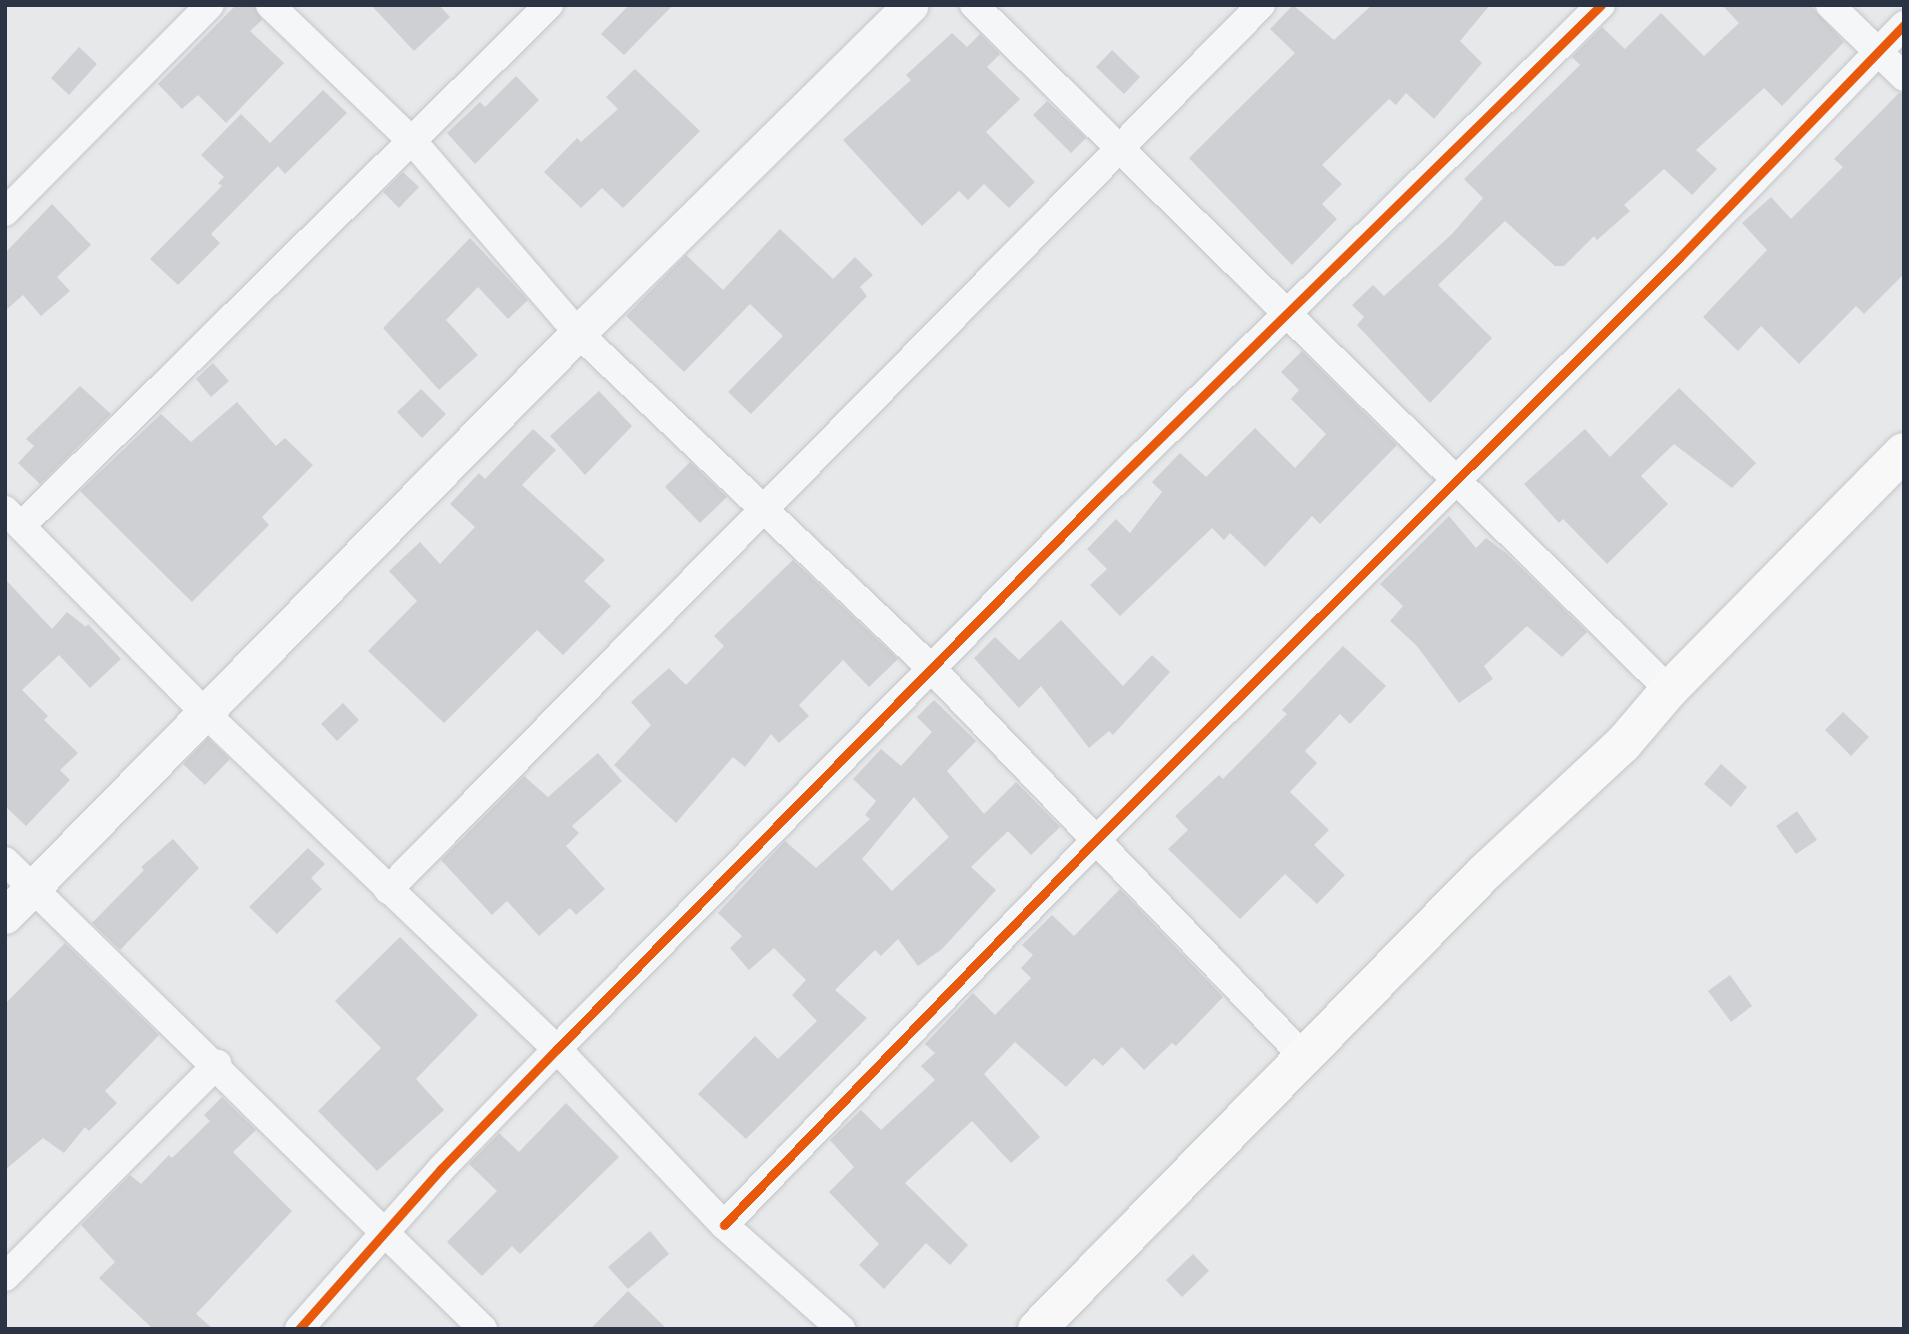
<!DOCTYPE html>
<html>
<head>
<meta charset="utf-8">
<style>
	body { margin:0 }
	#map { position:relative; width:1909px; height:1334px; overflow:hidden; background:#e6e8ea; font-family:"Exo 2",sans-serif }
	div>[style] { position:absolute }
	.building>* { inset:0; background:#ced0d3 }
	.roads { filter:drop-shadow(0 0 2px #c4c6c8) drop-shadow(0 0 2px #c4c6c8) }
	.minor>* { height:28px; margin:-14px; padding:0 14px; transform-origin:14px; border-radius:14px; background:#f5f6f7 }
	.tertiary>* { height:35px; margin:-17.5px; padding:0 17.5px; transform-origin:17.5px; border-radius:17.5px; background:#f5f6f7 }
	.primary>* { height:38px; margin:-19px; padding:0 19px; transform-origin:19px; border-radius:19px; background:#f8f8f8 }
	.cycleway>* { height:9px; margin:-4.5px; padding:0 4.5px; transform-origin:4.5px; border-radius:4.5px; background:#e8590c }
	span { translate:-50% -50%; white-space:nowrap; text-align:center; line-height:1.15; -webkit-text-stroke:6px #f4f6f9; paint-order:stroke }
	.frame { position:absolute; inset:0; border:7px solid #2b3445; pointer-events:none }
</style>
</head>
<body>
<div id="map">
	<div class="building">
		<div style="clip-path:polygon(236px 5px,254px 5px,262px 20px,250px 31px,284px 63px,226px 123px,198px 95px,182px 109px,158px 84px)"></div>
		<div style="clip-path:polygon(371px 5px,439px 5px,450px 17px,414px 51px)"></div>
		<div style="clip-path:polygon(629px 5px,673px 5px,624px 55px,601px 34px)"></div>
		<div style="clip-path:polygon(1293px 5px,1334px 40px,1372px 5px,1490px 5px,1460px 41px,1482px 63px,1434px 119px,1406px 93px,1396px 105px,1389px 99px,1322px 165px,1342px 184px,1322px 204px,1337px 219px,1292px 265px,1189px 158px,1295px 53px,1270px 29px)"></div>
		<div style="clip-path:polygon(1722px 5px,1810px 5px,1844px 42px,1782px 106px,1764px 88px,1696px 150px,1717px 169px,1692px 195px,1664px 169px,1624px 205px,1630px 211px,1597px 240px,1594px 236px,1564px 266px,1555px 266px,1505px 221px,1438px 285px,1492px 338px,1430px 403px,1357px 325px,1364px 317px,1352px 305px,1373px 285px,1384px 296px,1452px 234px,1483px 198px,1464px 179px,1580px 65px,1572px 57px,1602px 27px,1625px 49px,1661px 13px,1704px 56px,1739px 23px)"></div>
		<div style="clip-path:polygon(952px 33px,967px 47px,980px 34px,1000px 54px,987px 67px,1020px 99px,986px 132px,1035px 182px,1009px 208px,984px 184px,968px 200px,959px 191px,922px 226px,843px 140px,911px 80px,906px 75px)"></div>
		<div style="clip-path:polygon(79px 47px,97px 64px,69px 95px,51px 78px)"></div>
		<div style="clip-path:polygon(1112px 50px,1140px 77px,1124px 94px,1096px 67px)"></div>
		<div style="clip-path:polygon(635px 69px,700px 131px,623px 208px,602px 188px,581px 208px,544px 172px,577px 138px,581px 142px,618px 109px,606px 97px)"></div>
		<div style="clip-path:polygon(516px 76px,539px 100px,475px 164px,447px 133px,480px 102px,485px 107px)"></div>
		<div style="clip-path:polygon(323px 90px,347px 113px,285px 174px,278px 166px,211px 234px,220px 243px,178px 285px,150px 259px,222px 186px,218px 183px,224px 177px,201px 155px,241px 114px,270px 143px)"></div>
		<div style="clip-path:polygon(1899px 93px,1904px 93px,1904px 274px,1864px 314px,1856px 306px,1799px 364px,1761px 326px,1738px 351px,1703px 317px,1767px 250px,1742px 223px,1771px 197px,1791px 219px,1843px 167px,1834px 159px)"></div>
		<div style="clip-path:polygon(1047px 101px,1086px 138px,1071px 153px,1033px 115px)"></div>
		<div style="clip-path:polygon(403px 172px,419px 187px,399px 208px,383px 192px)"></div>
		<div style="clip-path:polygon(52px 204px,91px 245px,57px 277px,70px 291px,41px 316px,23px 295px,5px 311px,5px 253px)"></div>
		<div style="clip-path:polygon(780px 229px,833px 279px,855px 257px,873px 275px,860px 287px,867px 296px,751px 414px,728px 392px,783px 336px,750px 304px,684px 372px,626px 316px,686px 255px,723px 290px)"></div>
		<div style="clip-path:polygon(470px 238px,528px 300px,508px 319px,478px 287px,446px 320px,478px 355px,439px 390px,383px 328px)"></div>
		<div style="clip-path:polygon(1302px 351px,1397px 445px,1320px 524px,1312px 516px,1265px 567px,1230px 533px,1224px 540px,1212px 528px,1120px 616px,1090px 585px,1107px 569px,1087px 549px,1116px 519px,1130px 533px,1162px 492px,1152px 482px,1180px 453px,1206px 477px,1255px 428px,1295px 468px,1326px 434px,1291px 399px,1299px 390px,1281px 372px)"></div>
		<div style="clip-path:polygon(213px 363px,229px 381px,211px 397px,196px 379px)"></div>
		<div style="clip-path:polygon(80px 386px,111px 414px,40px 484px,18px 463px,34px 446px,26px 439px)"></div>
		<div style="clip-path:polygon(1679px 388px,1756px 463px,1732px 488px,1674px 444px,1641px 476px,1668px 504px,1607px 564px,1563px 519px,1559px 523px,1524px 484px,1585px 429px,1610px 457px)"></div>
		<div style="clip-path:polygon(421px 389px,446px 414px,422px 438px,397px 412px)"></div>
		<div style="clip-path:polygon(599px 391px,632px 426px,585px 475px,550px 436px)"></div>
		<div style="clip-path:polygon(237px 402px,276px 446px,285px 438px,313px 465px,262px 517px,269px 525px,192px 602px,80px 491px,161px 414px,191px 442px)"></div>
		<div style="clip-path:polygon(533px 429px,556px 450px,522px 485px,605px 560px,584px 581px,611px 606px,563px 655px,537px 630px,444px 723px,368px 651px,417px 601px,389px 571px,420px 542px,440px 564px,475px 527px,450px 504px,479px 473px,485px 479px)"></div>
		<div style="clip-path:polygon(690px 462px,727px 497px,700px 523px,665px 487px)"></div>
		<div style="clip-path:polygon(1449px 516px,1476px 548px,1486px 538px,1506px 553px,1587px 632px,1562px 657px,1527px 626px,1484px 666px,1493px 679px,1459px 703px,1417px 646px,1390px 621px,1403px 606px,1380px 584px)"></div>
		<div style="clip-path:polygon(793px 560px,898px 659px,869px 687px,843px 660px,799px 705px,809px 716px,779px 743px,771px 734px,745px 767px,733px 757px,676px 823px,614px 765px,651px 725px,631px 702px,669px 668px,686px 685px,724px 646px,714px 636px)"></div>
		<div style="clip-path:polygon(5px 579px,52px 629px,67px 612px,86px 627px,88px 624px,121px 659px,90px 688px,59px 655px,22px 690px,48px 716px,44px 720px,78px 753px,60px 770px,70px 780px,26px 826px,5px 806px)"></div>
		<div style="clip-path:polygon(1061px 620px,1123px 686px,1152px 655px,1170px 672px,1113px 735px,1109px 731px,1089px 748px,1041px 686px,1019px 708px,974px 658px,995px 637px,1019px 660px)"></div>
		<div style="clip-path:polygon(1343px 646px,1386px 686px,1350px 724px,1340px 714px,1305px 751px,1317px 763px,1290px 792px,1329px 830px,1314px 845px,1345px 875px,1317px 904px,1285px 874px,1240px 919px,1168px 849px,1188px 830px,1175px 816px,1219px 775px,1223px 779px,1287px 714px,1282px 710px)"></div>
		<div style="clip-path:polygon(evenodd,934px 700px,976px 741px,947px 771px,984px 814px,1016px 782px,1060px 827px,1031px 855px,1008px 831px,971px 867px,996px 890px,942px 949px,918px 966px,898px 939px,881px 956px,875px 950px,835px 990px,867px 1018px,746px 1139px,698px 1094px,755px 1036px,778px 1059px,817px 1021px,792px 995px,806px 980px,774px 948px,749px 970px,730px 948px,742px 936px,718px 913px,785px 841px,816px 868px,870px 819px,865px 815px,876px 801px,853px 779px,881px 749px,901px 766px,932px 732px,917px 717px,934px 700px,914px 797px,949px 837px,892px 891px,862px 859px,914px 797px)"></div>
		<div style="clip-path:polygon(343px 703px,359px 720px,337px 741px,321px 724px)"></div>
		<div style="clip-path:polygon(1843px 712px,1869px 737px,1851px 756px,1825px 730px)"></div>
		<div style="clip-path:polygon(208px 738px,230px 759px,205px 785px,183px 764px)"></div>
		<div style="clip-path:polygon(598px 753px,622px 781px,572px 826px,579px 833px,566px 846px,605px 889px,576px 915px,570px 908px,539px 936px,507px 901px,492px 915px,441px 860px,524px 776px,548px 797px)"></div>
		<div style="clip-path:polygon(1721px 764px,1747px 787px,1731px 807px,1704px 784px)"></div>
		<div style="clip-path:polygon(1797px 811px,1817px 840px,1796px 854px,1776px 826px)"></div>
		<div style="clip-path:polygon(173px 839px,199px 868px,120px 950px,92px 923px,144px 870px,141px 867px)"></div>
		<div style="clip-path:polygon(308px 848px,325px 864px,311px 878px,322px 889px,277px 934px,249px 907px)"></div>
		<div style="clip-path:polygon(1120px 889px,1223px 997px,1176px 1046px,1172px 1043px,1144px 1070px,1122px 1047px,1103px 1066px,1094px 1058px,1066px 1087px,1015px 1042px,984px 1074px,1040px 1137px,1011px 1163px,972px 1121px,905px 1183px,968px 1245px,950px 1265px,926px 1243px,884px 1289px,859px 1265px,879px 1244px,829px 1192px,854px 1167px,830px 1140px,861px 1110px,881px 1130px,935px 1080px,921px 1066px,935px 1053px,925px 1044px,973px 993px,995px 1015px,1031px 978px,1021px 968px,1033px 955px,1022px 945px,1052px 915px,1074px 936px)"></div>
		<div style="clip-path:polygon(400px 937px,478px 1015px,416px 1079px,444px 1110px,377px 1171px,318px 1111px,381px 1048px,335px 1001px)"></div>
		<div style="clip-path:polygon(65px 943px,159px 1035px,105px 1091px,117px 1103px,89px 1131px,85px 1127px,64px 1153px,43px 1138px,5px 1170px,5px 1004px)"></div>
		<div style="clip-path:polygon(1730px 975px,1752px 1006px,1731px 1022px,1708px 991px)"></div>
		<div style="clip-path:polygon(222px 1097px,256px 1130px,233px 1152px,292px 1211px,196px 1314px,213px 1329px,153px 1329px,99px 1278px,115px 1262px,81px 1225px,130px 1175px,141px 1184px,169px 1155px,172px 1158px,210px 1121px,204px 1115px)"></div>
		<div style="clip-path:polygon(566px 1103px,619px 1157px,520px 1254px,512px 1246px,482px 1276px,447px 1242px,497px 1191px,469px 1164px,499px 1133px,519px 1152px)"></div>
		<div style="clip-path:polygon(650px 1231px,669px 1254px,628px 1289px,608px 1267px)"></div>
		<div style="clip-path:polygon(1193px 1254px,1209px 1271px,1182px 1297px,1166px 1280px)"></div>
		<div style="clip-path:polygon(628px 1291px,667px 1329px,590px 1329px)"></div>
	</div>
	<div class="roads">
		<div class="minor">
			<div style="left:270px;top:5px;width:199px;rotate:43.8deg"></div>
			<div style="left:414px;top:143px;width:251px;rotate:49.2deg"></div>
			<div style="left:578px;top:333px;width:488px;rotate:43.5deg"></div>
			<div style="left:932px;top:669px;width:540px;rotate:46.2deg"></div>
			<div style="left:974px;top:5px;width:976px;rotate:44.58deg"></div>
			<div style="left:1830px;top:5px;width:103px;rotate:44.2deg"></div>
			<div style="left:5px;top:212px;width:291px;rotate:-45.3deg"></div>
			<div style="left:5px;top:510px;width:284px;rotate:45.4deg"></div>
			<div style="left:204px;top:712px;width:488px;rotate:43.7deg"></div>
			<div style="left:557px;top:1049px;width:243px;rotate:46.5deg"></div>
			<div style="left:724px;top:1225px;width:157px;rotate:41.6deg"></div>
			<div style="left:21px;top:526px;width:742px;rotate:-44.62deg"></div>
			<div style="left:5px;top:861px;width:669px;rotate:44.39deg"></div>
			<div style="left:388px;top:890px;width:1243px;rotate:-45.39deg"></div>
			<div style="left:724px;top:1225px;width:534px;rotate:-45.99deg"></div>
			<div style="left:1095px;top:841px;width:825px;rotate:-44.95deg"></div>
			<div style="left:1679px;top:258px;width:324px;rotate:-46deg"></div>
			<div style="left:5px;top:1277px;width:301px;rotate:-45.1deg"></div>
			<div style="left:299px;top:1329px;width:214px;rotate:-48.4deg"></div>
			<div style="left:441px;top:1169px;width:167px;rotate:-46deg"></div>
			<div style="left:557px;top:1049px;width:774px;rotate:-45.47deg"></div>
			<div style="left:1100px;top:497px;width:702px;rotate:-44.48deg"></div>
		</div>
		<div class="tertiary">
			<div style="left:5px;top:916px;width:817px;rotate:-45.5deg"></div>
			<div style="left:578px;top:333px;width:467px;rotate:-44.6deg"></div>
		</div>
		<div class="primary">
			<div style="left:1037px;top:1329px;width:639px;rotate:-45.57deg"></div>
			<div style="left:1484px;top:873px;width:190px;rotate:-42.9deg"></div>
			<div style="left:1623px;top:744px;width:71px;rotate:-49.6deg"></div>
			<div style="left:1669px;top:690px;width:334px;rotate:-45.4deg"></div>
		</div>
	</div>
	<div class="cycleway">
		<div style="left:724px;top:1225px;width:534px;rotate:-45.99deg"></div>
		<div style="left:1095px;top:841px;width:825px;rotate:-44.95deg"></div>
		<div style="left:1679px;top:258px;width:324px;rotate:-46deg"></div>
		<div style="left:299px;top:1329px;width:214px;rotate:-48.4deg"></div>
		<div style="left:441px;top:1169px;width:167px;rotate:-46deg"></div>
		<div style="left:557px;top:1049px;width:774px;rotate:-45.47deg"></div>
		<div style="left:1100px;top:497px;width:702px;rotate:-44.48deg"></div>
	</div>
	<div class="frame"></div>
</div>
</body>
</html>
